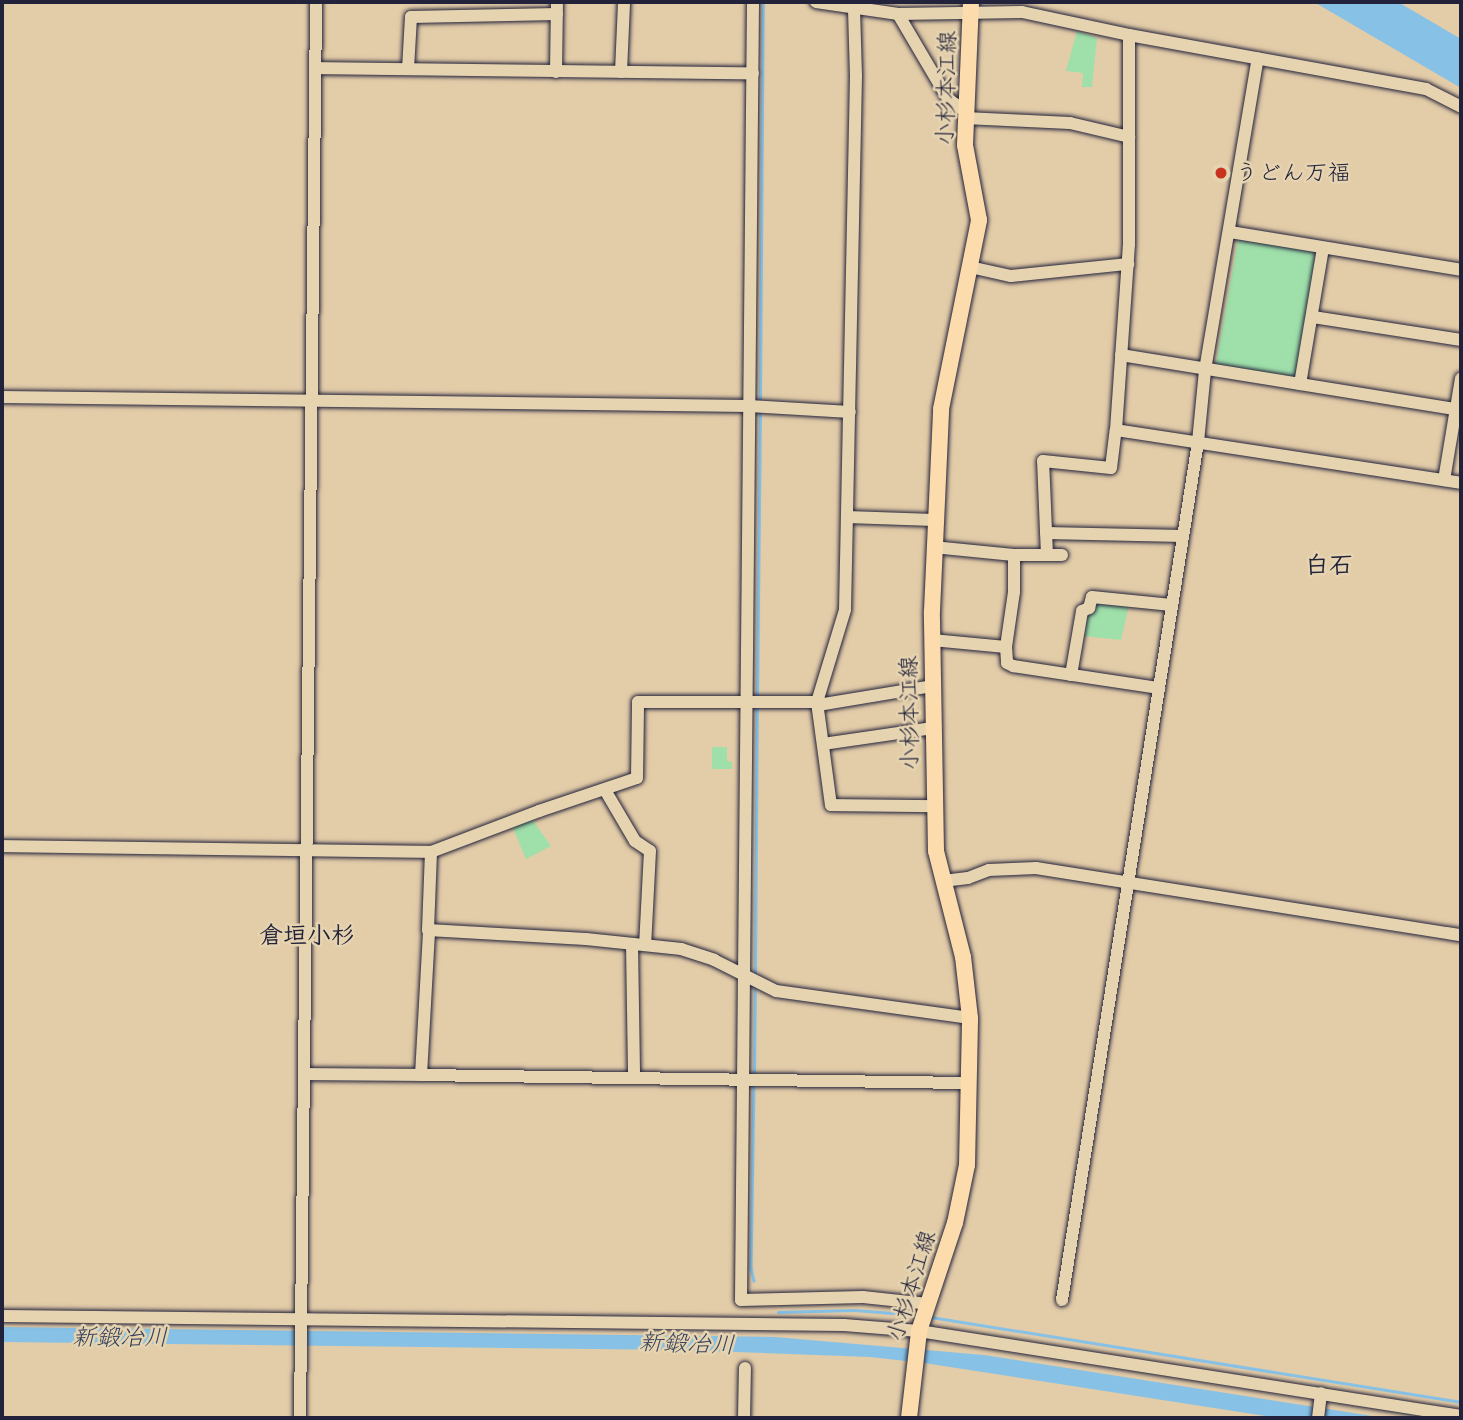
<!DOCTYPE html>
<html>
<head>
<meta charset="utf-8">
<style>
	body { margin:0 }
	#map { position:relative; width:1463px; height:1420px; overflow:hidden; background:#e3cca8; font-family:"Comic Neue","Klee One",sans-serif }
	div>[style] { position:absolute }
	.green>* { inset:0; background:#9fe0aa }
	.water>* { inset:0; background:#87c2e6 }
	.stream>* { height:2.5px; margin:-1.25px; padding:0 1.25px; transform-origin:1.25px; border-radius:1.25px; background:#87c2e6 }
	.roads { filter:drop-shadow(0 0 2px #22223b) drop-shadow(0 0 2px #22223b) }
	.minor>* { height:12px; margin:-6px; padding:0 6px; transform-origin:6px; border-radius:6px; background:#e6d4b1 }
	.major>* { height:16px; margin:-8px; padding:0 8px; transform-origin:8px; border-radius:8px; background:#fcdcac }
	.dots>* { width:19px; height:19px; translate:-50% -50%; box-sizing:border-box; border:4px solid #e6d4b1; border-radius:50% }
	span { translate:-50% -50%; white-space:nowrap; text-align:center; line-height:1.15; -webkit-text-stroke:5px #e6d4b1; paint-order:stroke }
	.street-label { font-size:23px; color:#22223b }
	.poi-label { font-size:23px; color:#22223b }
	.left { translate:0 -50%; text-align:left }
	.neighbourhood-label { font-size:24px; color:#22223b; font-weight:700 }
	.water-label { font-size:24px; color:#36425d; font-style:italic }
	.frame { position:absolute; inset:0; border:4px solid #22223b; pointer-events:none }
</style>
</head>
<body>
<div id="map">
	<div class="green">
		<div style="clip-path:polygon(1077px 31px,1097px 38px,1092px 87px,1082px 87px,1083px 73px,1066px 71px)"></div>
		<div style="clip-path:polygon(1238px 240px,1312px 251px,1317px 261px,1297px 374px,1293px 378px,1218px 366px,1216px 363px)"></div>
		<div style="clip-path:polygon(1094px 601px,1129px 605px,1121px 640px,1083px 636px,1084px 613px)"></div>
		<div style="clip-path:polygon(712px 747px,727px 747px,727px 761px,732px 762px,732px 769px,712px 769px)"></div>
		<div style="clip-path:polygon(531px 818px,551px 846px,526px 859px,512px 826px)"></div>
	</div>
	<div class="water">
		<div style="clip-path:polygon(1314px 2px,1398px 2px,1461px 39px,1461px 88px)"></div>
		<div style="clip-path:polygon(2px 1327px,775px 1337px,984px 1355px,1385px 1418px,1279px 1418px,924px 1363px,870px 1357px,680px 1350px,2px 1342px)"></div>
	</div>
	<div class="stream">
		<div style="left:760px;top:401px;width:399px;rotate:-89.6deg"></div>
		<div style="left:757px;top:698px;width:287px;rotate:-89.4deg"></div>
		<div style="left:755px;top:975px;width:270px;rotate:-89.6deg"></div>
		<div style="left:754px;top:1076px;width:91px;rotate:-89.4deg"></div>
		<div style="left:754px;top:1083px;width:185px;rotate:90.9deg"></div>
		<div style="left:751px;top:1268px;width:13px;rotate:77deg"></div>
		<div style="left:778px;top:1312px;width:76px;rotate:-1.5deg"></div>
		<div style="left:854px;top:1310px;width:64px;rotate:4.5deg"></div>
		<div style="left:931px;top:1317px;width:537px;rotate:9.11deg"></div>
	</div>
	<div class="roads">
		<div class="minor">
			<div style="left:753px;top:2px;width:1298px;rotate:90.53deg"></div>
			<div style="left:741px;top:1300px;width:122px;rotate:-1.4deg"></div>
			<div style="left:863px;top:1297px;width:65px;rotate:6.1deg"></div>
			<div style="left:816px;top:2px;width:83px;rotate:8.3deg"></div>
			<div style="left:898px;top:14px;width:124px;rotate:-0.9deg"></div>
			<div style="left:1022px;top:12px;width:109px;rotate:12.1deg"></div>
			<div style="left:1129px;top:35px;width:302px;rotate:10.3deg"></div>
			<div style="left:1426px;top:89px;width:39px;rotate:27deg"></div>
			<div style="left:854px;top:9px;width:67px;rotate:88.3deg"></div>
			<div style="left:856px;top:76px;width:534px;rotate:91.18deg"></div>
			<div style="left:845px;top:610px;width:96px;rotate:106.9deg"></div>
			<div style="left:817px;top:702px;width:104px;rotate:82.3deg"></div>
			<div style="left:831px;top:805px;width:103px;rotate:0.6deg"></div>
			<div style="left:898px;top:14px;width:99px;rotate:59.5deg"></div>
			<div style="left:948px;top:99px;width:21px;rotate:35deg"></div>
			<div style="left:1129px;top:35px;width:209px;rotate:90deg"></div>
			<div style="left:1129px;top:244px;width:186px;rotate:94deg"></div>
			<div style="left:1116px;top:430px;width:349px;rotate:8.7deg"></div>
			<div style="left:315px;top:68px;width:438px;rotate:0.7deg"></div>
			<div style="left:408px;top:69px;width:52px;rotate:-86.7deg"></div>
			<div style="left:411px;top:17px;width:146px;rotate:-1.2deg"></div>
			<div style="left:556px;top:72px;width:70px;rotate:-89.2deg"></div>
			<div style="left:621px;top:72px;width:70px;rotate:-87.5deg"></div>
			<div style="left:965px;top:118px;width:105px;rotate:2.7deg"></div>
			<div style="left:1070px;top:123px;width:61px;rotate:13.3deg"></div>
			<div style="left:1230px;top:232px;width:234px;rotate:9.3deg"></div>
			<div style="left:970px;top:267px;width:42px;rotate:12.4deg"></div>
			<div style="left:1011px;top:276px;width:118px;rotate:-5.9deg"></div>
			<div style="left:1313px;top:317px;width:150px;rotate:8.8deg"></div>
			<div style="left:1121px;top:355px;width:344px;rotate:9.2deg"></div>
			<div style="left:1300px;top:384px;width:138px;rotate:-80.4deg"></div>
			<div style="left:2px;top:397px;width:747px;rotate:0.69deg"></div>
			<div style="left:749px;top:406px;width:101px;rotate:3.4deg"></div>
			<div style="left:1444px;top:480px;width:103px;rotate:-80.5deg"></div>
			<div style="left:847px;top:517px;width:87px;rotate:2deg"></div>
			<div style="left:1046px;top:533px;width:137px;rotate:1.3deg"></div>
			<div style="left:933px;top:547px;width:81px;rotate:5.6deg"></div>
			<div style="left:1014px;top:555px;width:37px;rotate:90deg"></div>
			<div style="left:1014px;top:592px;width:56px;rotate:98.3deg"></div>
			<div style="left:1014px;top:555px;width:48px"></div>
			<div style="left:1047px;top:555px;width:94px;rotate:-92.4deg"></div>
			<div style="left:1043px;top:461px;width:68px;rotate:5.9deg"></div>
			<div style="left:1111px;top:468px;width:38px;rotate:-83deg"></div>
			<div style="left:932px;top:640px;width:74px;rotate:5.4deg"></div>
			<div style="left:1006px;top:647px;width:16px;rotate:86deg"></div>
			<div style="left:1007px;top:663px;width:7px;rotate:27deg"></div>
			<div style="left:1013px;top:666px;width:148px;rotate:8.6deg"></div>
			<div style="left:1071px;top:675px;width:65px;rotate:-80.2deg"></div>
			<div style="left:1082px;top:611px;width:8px;rotate:-23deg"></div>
			<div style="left:1089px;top:608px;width:11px;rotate:-75deg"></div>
			<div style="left:1092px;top:597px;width:80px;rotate:5.7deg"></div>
			<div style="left:818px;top:705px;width:117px;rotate:-9.4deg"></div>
			<div style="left:823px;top:744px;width:111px;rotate:-8.3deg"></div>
			<div style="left:605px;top:790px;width:59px;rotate:59.5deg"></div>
			<div style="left:635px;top:841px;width:18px;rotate:34deg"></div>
			<div style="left:650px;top:851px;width:94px;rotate:93deg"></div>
			<div style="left:2px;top:846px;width:429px;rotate:0.8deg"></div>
			<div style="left:431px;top:852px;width:116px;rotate:-20.8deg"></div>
			<div style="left:539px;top:811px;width:103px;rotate:-18.6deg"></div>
			<div style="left:637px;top:778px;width:76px;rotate:-89.2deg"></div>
			<div style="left:638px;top:702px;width:179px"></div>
			<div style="left:431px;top:852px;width:78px;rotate:92.2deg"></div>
			<div style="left:428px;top:930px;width:158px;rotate:3.3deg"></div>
			<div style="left:586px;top:939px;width:96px;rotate:6deg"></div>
			<div style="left:681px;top:949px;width:35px;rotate:18deg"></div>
			<div style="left:714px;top:960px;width:69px;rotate:26.6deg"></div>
			<div style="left:776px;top:991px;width:196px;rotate:7.9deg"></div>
			<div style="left:943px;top:881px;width:25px;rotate:-7deg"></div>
			<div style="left:968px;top:878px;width:22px;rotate:-21deg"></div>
			<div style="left:989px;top:870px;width:47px;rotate:-2.4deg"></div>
			<div style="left:1036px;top:868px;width:430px;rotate:9deg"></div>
			<div style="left:632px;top:944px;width:134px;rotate:89.1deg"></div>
			<div style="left:304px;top:1074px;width:117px;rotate:0.5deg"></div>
			<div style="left:421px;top:1075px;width:145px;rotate:-86.8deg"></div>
			<div style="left:421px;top:1075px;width:548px;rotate:0.84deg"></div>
			<div style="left:1062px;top:1300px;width:869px;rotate:-80.99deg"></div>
			<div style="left:1198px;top:442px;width:72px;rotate:-84.4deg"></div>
			<div style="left:1205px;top:370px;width:316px;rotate:-80.4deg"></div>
			<div style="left:2px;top:1316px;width:842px;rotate:0.61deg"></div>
			<div style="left:844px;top:1325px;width:75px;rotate:4.6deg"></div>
			<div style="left:919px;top:1331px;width:549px;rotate:8.91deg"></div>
			<div style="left:300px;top:1418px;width:1416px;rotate:-89.35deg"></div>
			<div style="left:744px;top:1418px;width:50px;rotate:-88.9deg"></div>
			<div style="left:1318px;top:1418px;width:25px;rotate:-83deg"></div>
		</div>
		<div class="major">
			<div style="left:909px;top:1418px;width:88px;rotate:-83.4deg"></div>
			<div style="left:919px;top:1331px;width:114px;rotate:-71.6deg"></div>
			<div style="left:955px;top:1223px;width:59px;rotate:-78.3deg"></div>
			<div style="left:967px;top:1165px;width:147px;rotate:-88.8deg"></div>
			<div style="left:970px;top:1018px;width:61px;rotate:-96.5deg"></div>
			<div style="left:963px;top:957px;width:109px;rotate:-104.3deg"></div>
			<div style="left:936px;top:851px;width:240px;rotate:-91deg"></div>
			<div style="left:932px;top:611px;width:202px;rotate:-87.4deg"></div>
			<div style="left:941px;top:409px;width:193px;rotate:-78.6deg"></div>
			<div style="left:979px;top:220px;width:76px;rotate:-100.6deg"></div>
			<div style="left:965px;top:145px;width:143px;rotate:-87.6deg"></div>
		</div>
	</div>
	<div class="dots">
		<div style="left:1221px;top:173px;background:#c8321e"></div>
	</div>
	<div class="street-label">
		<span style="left:947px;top:88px;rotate:-89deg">小杉本江線</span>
		<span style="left:910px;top:713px;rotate:-91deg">小杉本江線</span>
		<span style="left:912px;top:1286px;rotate:-73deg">小杉本江線</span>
	</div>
	<div class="poi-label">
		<span class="left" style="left:1235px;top:173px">うどん万福</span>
	</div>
	<div class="neighbourhood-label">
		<span style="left:1329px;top:566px">白石</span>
		<span style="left:307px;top:936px">倉垣小杉</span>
	</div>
	<div class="water-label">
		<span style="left:120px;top:1338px">新鍛冶川</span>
		<span style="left:687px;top:1344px;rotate:2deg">新鍛冶川</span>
	</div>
	<div class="frame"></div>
</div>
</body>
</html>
